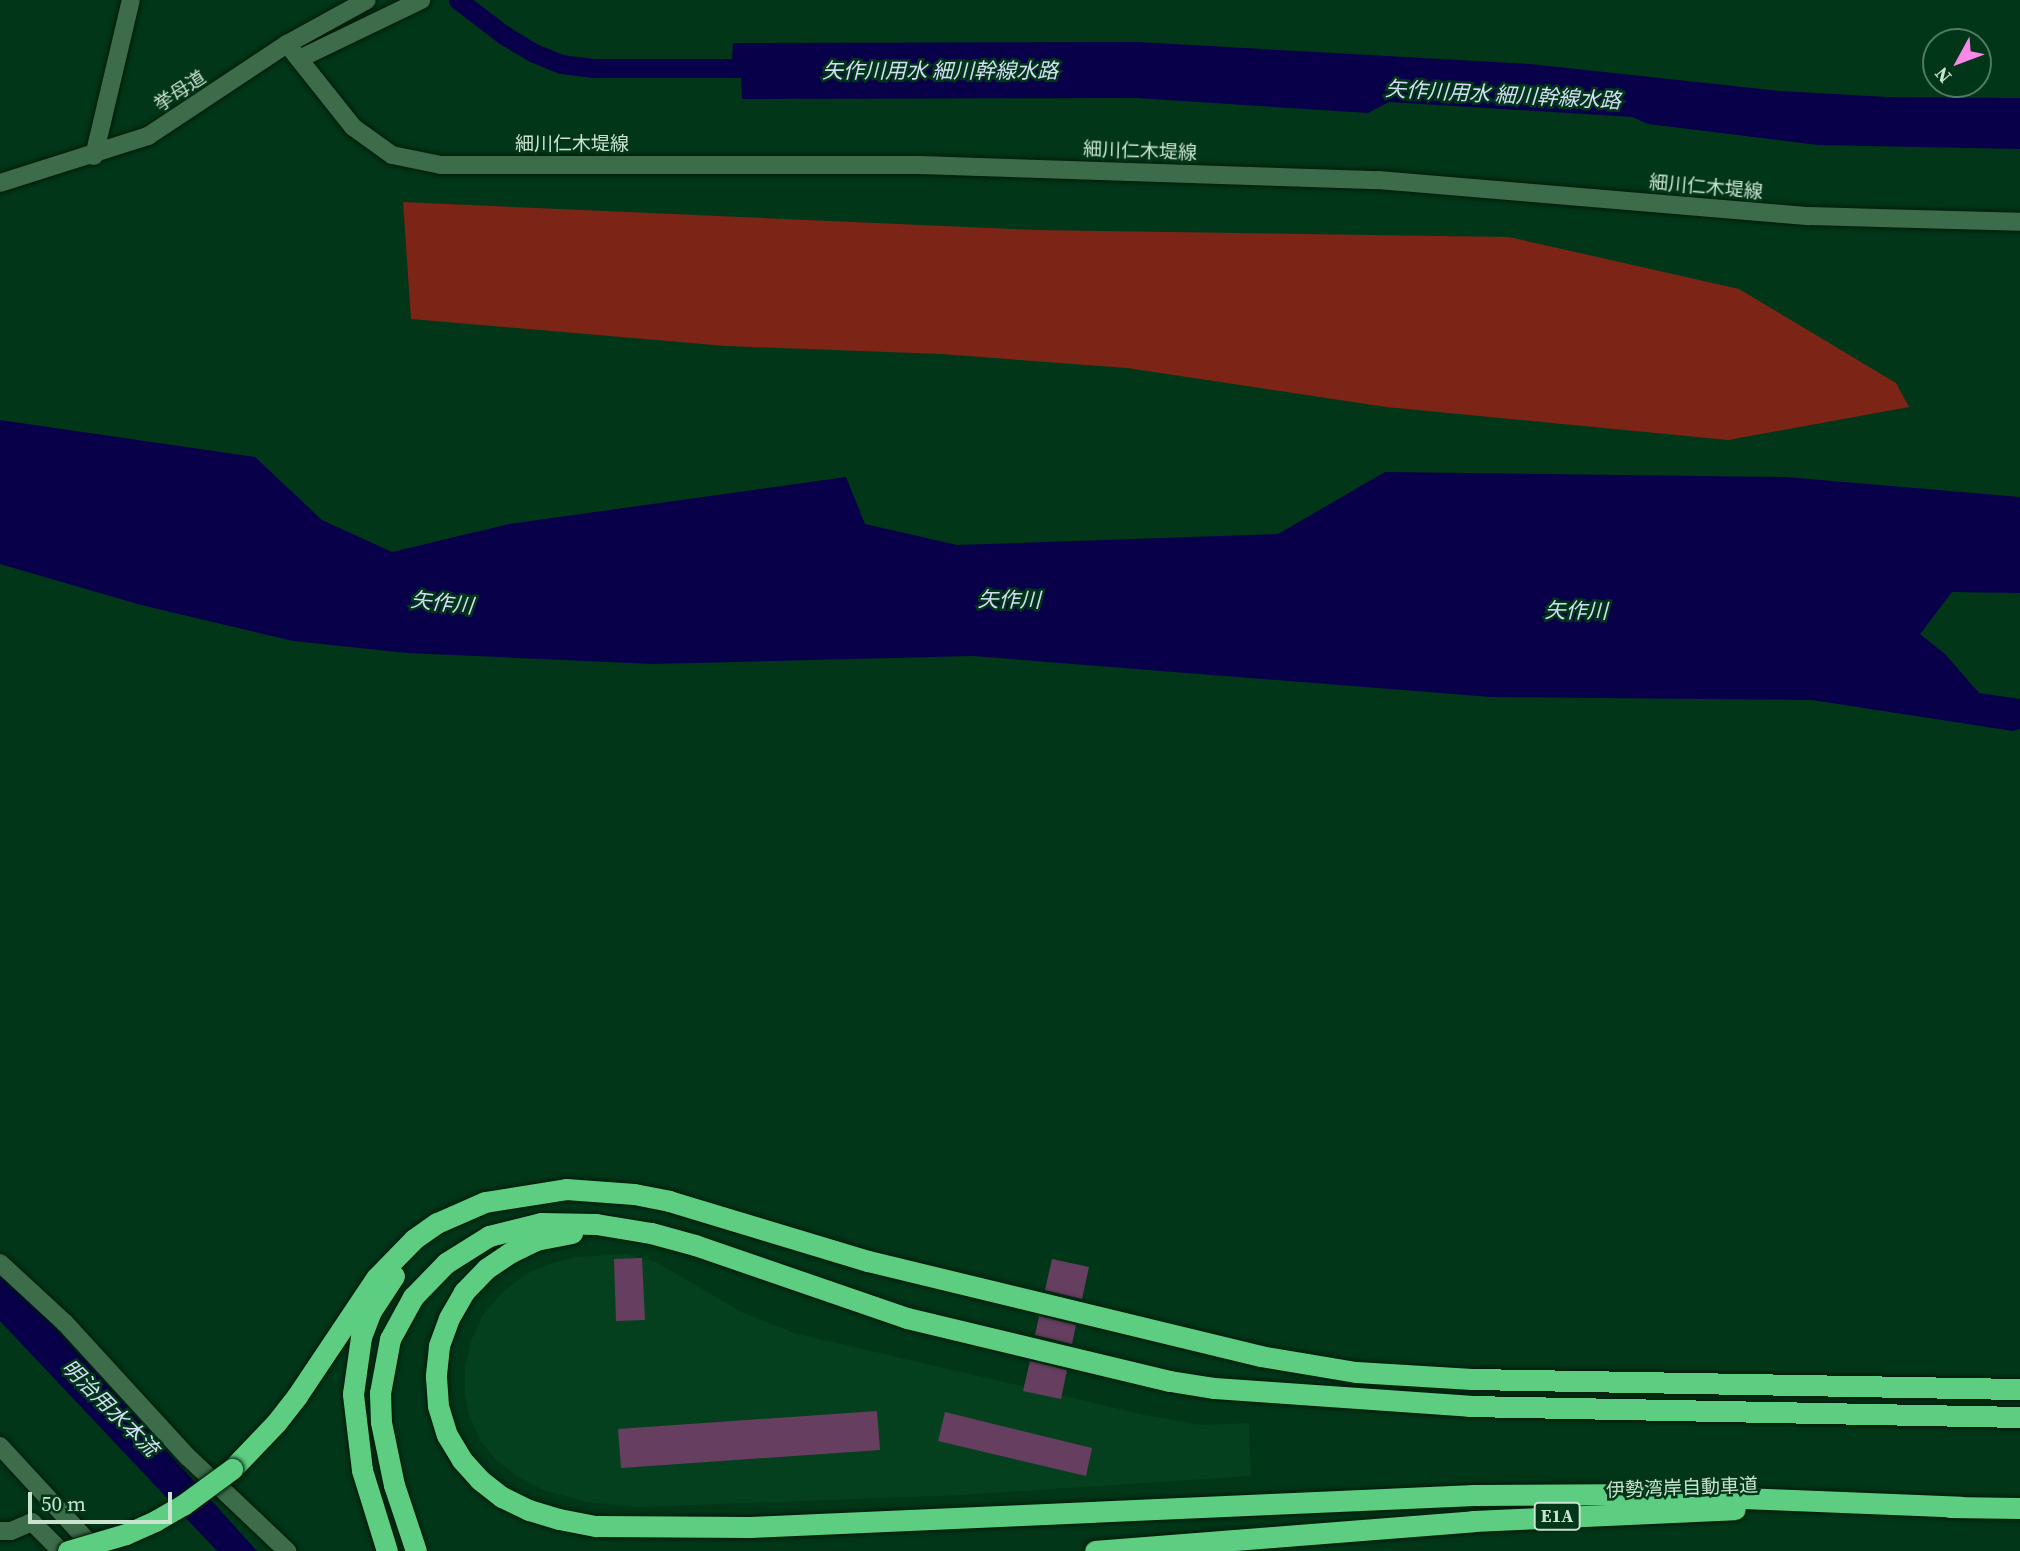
<!DOCTYPE html>
<html>
<head>
<meta charset="utf-8">
<style>
	body { margin:0 }
	#map { position:relative; width:2020px; height:1551px; overflow:hidden; background:#023618; font-family:"Source Serif 4","Noto Sans JP",serif }
	div>[style] { position:absolute }
	.built>* { inset:0; background:#04401e }
	.green>* { inset:0; background:#7c2517 }
	.water>* { inset:0; background:#080048 }
	.canal>* { height:19px; margin:-9.5px; padding:0 9.5px; transform-origin:9.5px; border-radius:9.5px; background:#080048 }
	.building>* { inset:0; background:#663e60 }
	.roads { filter:drop-shadow(0 0 2px #021a09) drop-shadow(0 0 2px #021a09) }
	.minor>* { height:18px; margin:-9px; padding:0 9px; transform-origin:9px; border-radius:9px; background:#3c6c4a }
	.highway>* { height:21px; margin:-10.5px; padding:0 10.5px; transform-origin:10.5px; border-radius:10.5px; background:#5dce81 }
	.bridges { filter:drop-shadow(0 0 2px #021a09) drop-shadow(0 0 2px #021a09) }
	.highway-bridge>* { height:21px; margin:-10.5px; padding:0 10.5px; transform-origin:10.5px; border-radius:10.5px; background:#5dce81 }
	span { translate:-50% -50%; white-space:nowrap; text-align:center; line-height:1.15; -webkit-text-stroke:5px #023618; paint-order:stroke }
	.shield-label span { padding:2px 5px; background:#023618; border:2px solid; border-radius:5px; -webkit-text-stroke-width:0 }
	.shield-label { font-size:18px; color:#cae3cf; font-weight:700 }
	.street-label { font-size:19px; color:#cae3cf }
	.water-label { font-size:21px; color:#d4dcf6; font-style:italic }
	.north { position:absolute; left:1922px; top:28px; width:70px; height:70px; box-sizing:border-box; background:#023618; border:2px solid #527b61; border-radius:50%; rotate:229deg; font-size:19px; font-weight:700; line-height:28px; text-align:center; color:#cae3cf }
	.north::after { content:''; display:block; margin:auto; width:24px; height:32px; background:#f888ea; clip-path:polygon(50% 0,100% 100%,50% 72%,0 100%) }
	.scale { position:absolute; left:28px; top:1492px; width:144px; height:32px; box-sizing:border-box; border:4px solid #cae3cf; border-top:0; padding-left:9px; font-size:21px; line-height:24px; white-space:nowrap; color:#cae3cf; -webkit-text-stroke:5px #023618; paint-order:stroke }
</style>
</head>
<body>
<div id="map">
	<div class="built">
		<div style="clip-path:polygon(625px 1254px,656px 1262px,743px 1313px,794px 1333px,1145px 1415px,1201px 1425px,1249px 1423px,1251px 1476px,962px 1495px,637px 1507px,587px 1502px,543px 1490px,518px 1477px,495px 1459px,480px 1440px,469px 1414px,465px 1394px,465px 1368px,471px 1341px,483px 1315px,501px 1294px,524px 1275px,549px 1264px,577px 1257px)"></div>
	</div>
	<div class="green">
		<div style="clip-path:polygon(403px 202px,1034px 230px,1509px 237px,1739px 289px,1896px 383px,1909px 407px,1728px 440px,1386px 407px,1127px 368px,941px 354px,726px 346px,411px 319px)"></div>
	</div>
	<div class="water">
		<div style="clip-path:polygon(1137px 42px,1530px 64px,1781px 91px,1887px 97px,2020px 98px,2020px 149px,1818px 145px,1648px 124px,1632px 117px,1389px 102px,1368px 113px,1136px 98px,742px 99px,741px 76px,720px 76px,720px 59px,732px 59px,733px 43px)"></div>
		<div style="clip-path:polygon(0 420px,255px 457px,322px 520px,392px 552px,509px 524px,846px 477px,865px 524px,957px 545px,1278px 534px,1385px 472px,1786px 477px,2020px 497px,2020px 593px,1952px 592px,1920px 634px,1945px 654px,1979px 693px,2020px 699px,2020px 729px,2013px 731px,1812px 700px,1491px 697px,973px 656px,652px 664px,407px 653px,293px 641px,141px 605px,0 564px)"></div>
		<div style="clip-path:polygon(0 1276px,26px 1295px,257px 1551px,217px 1551px,0 1321px)"></div>
	</div>
	<div class="canal">
		<div style="left:458px;top:0;width:58px;rotate:37.3deg"></div>
		<div style="left:504px;top:35px;width:35px;rotate:31deg"></div>
		<div style="left:534px;top:53px;width:29px;rotate:22deg"></div>
		<div style="left:561px;top:64px;width:32px;rotate:7deg"></div>
		<div style="left:593px;top:68px;width:153px"></div>
	</div>
	<div class="building">
		<div style="clip-path:polygon(642px 1258px,645px 1320px,616px 1321px,614px 1259px)"></div>
		<div style="clip-path:polygon(1052px 1259px,1089px 1267px,1082px 1299px,1045px 1290px)"></div>
		<div style="clip-path:polygon(1039px 1316px,1076px 1325px,1072px 1344px,1035px 1335px)"></div>
		<div style="clip-path:polygon(1030px 1361px,1067px 1370px,1061px 1399px,1023px 1391px)"></div>
		<div style="clip-path:polygon(877px 1411px,880px 1450px,621px 1468px,618px 1429px)"></div>
		<div style="clip-path:polygon(945px 1412px,1092px 1448px,1086px 1476px,938px 1441px)"></div>
	</div>
	<div class="roads">
		<div class="minor">
			<div style="left:287px;top:44px;width:106px;rotate:51.5deg"></div>
			<div style="left:353px;top:127px;width:48px;rotate:35.7deg"></div>
			<div style="left:392px;top:155px;width:50px;rotate:11.5deg"></div>
			<div style="left:441px;top:165px;width:477px"></div>
			<div style="left:918px;top:165px;width:460px;rotate:1.9deg"></div>
			<div style="left:1378px;top:180px;width:433px;rotate:4.8deg"></div>
			<div style="left:1810px;top:216px;width:210px;rotate:1.6deg"></div>
			<div style="left:299px;top:59px;width:136px;rotate:-25.8deg"></div>
			<div style="left:94px;top:156px;width:160px;rotate:-76.7deg"></div>
			<div style="left:0;top:183px;width:155px;rotate:-17.6deg"></div>
			<div style="left:148px;top:136px;width:167px;rotate:-33.5deg"></div>
			<div style="left:287px;top:44px;width:91px;rotate:-28.8deg"></div>
			<div style="left:0;top:1263px;width:88px;rotate:42.7deg"></div>
			<div style="left:65px;top:1323px;width:182px;rotate:47.5deg"></div>
			<div style="left:188px;top:1457px;width:137px;rotate:43.5deg"></div>
			<div style="left:0;top:1446px;width:143px;rotate:47.3deg"></div>
			<div style="left:0;top:1531px;width:11px"></div>
			<div style="left:11px;top:1531px;width:23px;rotate:-23deg"></div>
			<div style="left:32px;top:1522px;width:41px;rotate:45deg"></div>
		</div>
		<div class="highway">
			<div style="left:572px;top:1233px;width:37px;rotate:169deg"></div>
			<div style="left:536px;top:1240px;width:28px;rotate:154deg"></div>
			<div style="left:511px;top:1252px;width:30px;rotate:146deg"></div>
			<div style="left:486px;top:1269px;width:32px;rotate:134deg"></div>
			<div style="left:464px;top:1292px;width:30px;rotate:120deg"></div>
			<div style="left:449px;top:1318px;width:30px;rotate:110deg"></div>
			<div style="left:439px;top:1346px;width:31px;rotate:96deg"></div>
			<div style="left:436px;top:1377px;width:29px;rotate:86deg"></div>
			<div style="left:438px;top:1406px;width:30px;rotate:73deg"></div>
			<div style="left:447px;top:1435px;width:29px;rotate:59deg"></div>
			<div style="left:462px;top:1460px;width:27px;rotate:48deg"></div>
			<div style="left:480px;top:1480px;width:28px;rotate:38deg"></div>
			<div style="left:502px;top:1497px;width:30px;rotate:26deg"></div>
			<div style="left:529px;top:1510px;width:31px;rotate:17deg"></div>
			<div style="left:559px;top:1519px;width:38px;rotate:11deg"></div>
			<div style="left:596px;top:1526px;width:154px;rotate:0.4deg"></div>
			<div style="left:750px;top:1527px;width:725px;rotate:-2.53deg"></div>
			<div style="left:1474px;top:1495px;width:169px;rotate:-0.3deg"></div>
			<div style="left:1643px;top:1494px;width:318px;rotate:2.3deg"></div>
			<div style="left:232px;top:1469px;width:64px;rotate:-46.3deg"></div>
			<div style="left:276px;top:1423px;width:34px;rotate:-52deg"></div>
			<div style="left:297px;top:1396px;width:142px;rotate:-56.2deg"></div>
			<div style="left:376px;top:1278px;width:54px;rotate:-45.7deg"></div>
			<div style="left:414px;top:1239px;width:28px;rotate:-35deg"></div>
			<div style="left:437px;top:1223px;width:52px;rotate:-23.6deg"></div>
			<div style="left:485px;top:1202px;width:82px;rotate:-9.1deg"></div>
			<div style="left:566px;top:1189px;width:68px;rotate:4.2deg"></div>
			<div style="left:634px;top:1194px;width:36px;rotate:11deg"></div>
			<div style="left:669px;top:1201px;width:208px;rotate:16.8deg"></div>
			<div style="left:868px;top:1261px;width:403px;rotate:13.6deg"></div>
			<div style="left:1260px;top:1356px;width:97px;rotate:9.5deg"></div>
			<div style="left:1356px;top:1372px;width:116px;rotate:3.5deg"></div>
			<div style="left:1472px;top:1379px;width:548px;rotate:1.05deg"></div>
			<div style="left:1949px;top:1507px;width:71px;rotate:0.8deg"></div>
			<div style="left:387px;top:1551px;width:85px;rotate:-107.2deg"></div>
			<div style="left:362px;top:1470px;width:77px;rotate:-96.8deg"></div>
			<div style="left:353px;top:1394px;width:58px;rotate:-82deg"></div>
			<div style="left:361px;top:1337px;width:28px;rotate:-69deg"></div>
			<div style="left:371px;top:1311px;width:42px;rotate:-56.7deg"></div>
			<div style="left:416px;top:1551px;width:70px;rotate:-108.4deg"></div>
			<div style="left:394px;top:1485px;width:64px;rotate:-101.7deg"></div>
			<div style="left:381px;top:1422px;width:29px;rotate:-92deg"></div>
			<div style="left:380px;top:1393px;width:55px;rotate:-79.5deg"></div>
			<div style="left:390px;top:1339px;width:48px;rotate:-61.3deg"></div>
			<div style="left:413px;top:1297px;width:47px;rotate:-45.9deg"></div>
			<div style="left:446px;top:1263px;width:51px;rotate:-32.1deg"></div>
			<div style="left:489px;top:1236px;width:54px;rotate:-14deg"></div>
			<div style="left:541px;top:1223px;width:55px;rotate:1deg"></div>
			<div style="left:596px;top:1224px;width:56px;rotate:9.3deg"></div>
			<div style="left:651px;top:1233px;width:46px;rotate:15.3deg"></div>
			<div style="left:695px;top:1245px;width:224px;rotate:19deg"></div>
			<div style="left:907px;top:1318px;width:270px;rotate:13.5deg"></div>
			<div style="left:1170px;top:1381px;width:45px;rotate:9deg"></div>
			<div style="left:1214px;top:1388px;width:256px;rotate:4deg"></div>
			<div style="left:1469px;top:1406px;width:551px;rotate:1.14deg"></div>
			<div style="left:1095px;top:1551px;width:379px;rotate:-4.5deg"></div>
			<div style="left:1473px;top:1521px;width:262px;rotate:-2.6deg"></div>
		</div>
	</div>
	<div class="bridges">
		<div class="highway-bridge">
			<div style="left:68px;top:1551px;width:60px;rotate:-16.3deg"></div>
			<div style="left:126px;top:1534px;width:32px;rotate:-24deg"></div>
			<div style="left:155px;top:1521px;width:32px;rotate:-30deg"></div>
			<div style="left:183px;top:1505px;width:61px;rotate:-36.3deg"></div>
		</div>
	</div>
	<div class="shield-label">
		<span style="left:1557px;top:1516px">E1A</span>
	</div>
	<div class="street-label">
		<span style="left:180px;top:91px;rotate:-33deg">挙母道</span>
		<span style="left:572px;top:144px">細川仁木堤線</span>
		<span style="left:1140px;top:151px;rotate:2deg">細川仁木堤線</span>
		<span style="left:1706px;top:187px;rotate:5deg">細川仁木堤線</span>
		<span style="left:1682px;top:1488px;rotate:-2deg">伊勢湾岸自動車道</span>
	</div>
	<div class="water-label">
		<span style="left:940px;top:71px">矢作川用水 細川幹線水路</span>
		<span style="left:1503px;top:95px;rotate:3deg">矢作川用水 細川幹線水路</span>
		<span style="left:1009px;top:600px;rotate:1deg">矢作川</span>
		<span style="left:442px;top:603px;rotate:6deg">矢作川</span>
		<span style="left:1576px;top:611px;rotate:1deg">矢作川</span>
		<span style="left:110px;top:1408px;rotate:45deg">明治用水本流</span>
	</div>
	<div class="north">N</div>
	<div class="scale">50 m</div>
</div>
</body>
</html>
